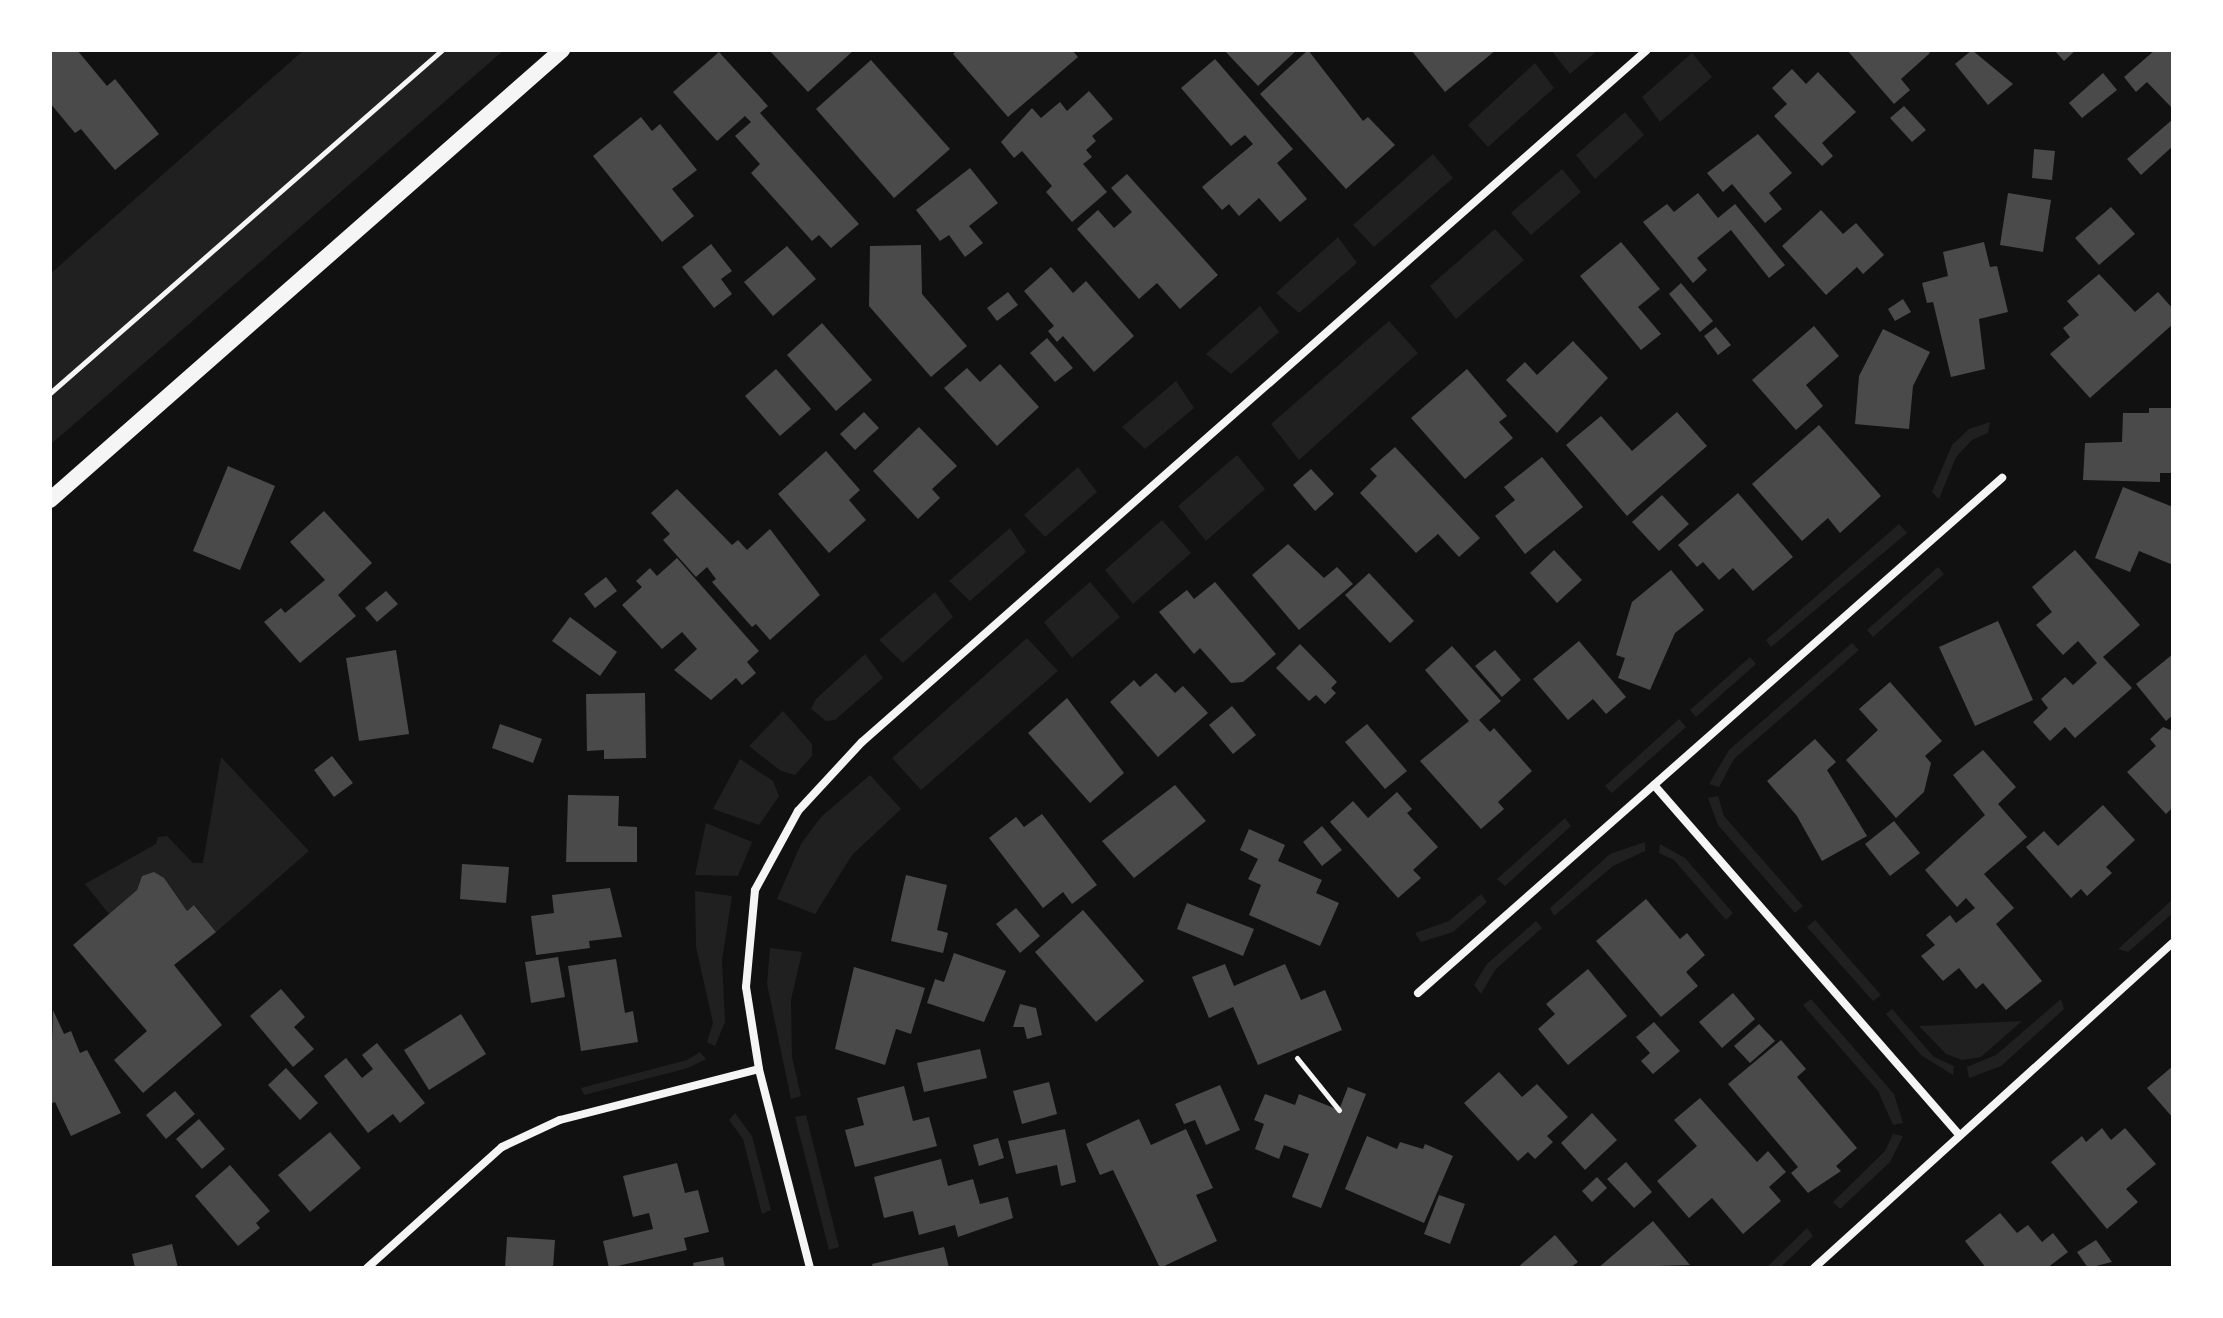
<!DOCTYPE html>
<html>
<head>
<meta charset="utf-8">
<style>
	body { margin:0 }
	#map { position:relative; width:2223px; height:1318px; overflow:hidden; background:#111; font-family:Poppins,sans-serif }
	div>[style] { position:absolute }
	.green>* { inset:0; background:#202020 }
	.building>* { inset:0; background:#4a4a4a }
	.path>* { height:5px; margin:-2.5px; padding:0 2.5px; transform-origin:2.5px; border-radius:2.5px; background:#f5f5f5 }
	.minor>* { height:8px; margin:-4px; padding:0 4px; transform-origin:4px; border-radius:4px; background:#f5f5f5 }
	.secondary>* { height:16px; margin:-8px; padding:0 8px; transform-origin:8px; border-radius:8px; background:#f5f5f5 }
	span { translate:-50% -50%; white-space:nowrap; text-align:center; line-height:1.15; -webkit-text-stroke:6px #fff; paint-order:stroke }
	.frame { position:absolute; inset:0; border:52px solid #fff; pointer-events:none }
</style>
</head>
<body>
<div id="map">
	<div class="green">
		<div style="clip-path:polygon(304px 50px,504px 50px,50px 445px,50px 274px)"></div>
		<div style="clip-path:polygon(1551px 50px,1598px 50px,1570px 74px)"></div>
		<div style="clip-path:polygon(1692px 53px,1712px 77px,1660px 122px,1642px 97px)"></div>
		<div style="clip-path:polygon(1535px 63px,1554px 88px,1488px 147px,1468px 125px)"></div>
		<div style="clip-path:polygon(1625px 112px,1644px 135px,1595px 179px,1576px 155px)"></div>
		<div style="clip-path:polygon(1433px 154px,1453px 178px,1374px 247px,1353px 225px)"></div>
		<div style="clip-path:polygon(1562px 169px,1581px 192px,1531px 235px,1511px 213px)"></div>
		<div style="clip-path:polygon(1495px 229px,1524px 260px,1456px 319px,1430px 286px)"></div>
		<div style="clip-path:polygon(1338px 237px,1357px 263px,1299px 313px,1276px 293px)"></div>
		<div style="clip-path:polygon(1260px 306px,1279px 332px,1231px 374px,1206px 354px)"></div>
		<div style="clip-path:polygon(1389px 321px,1418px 353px,1299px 460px,1271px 424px)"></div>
		<div style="clip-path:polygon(1176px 381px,1194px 408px,1145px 449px,1122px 427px)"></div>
		<div style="clip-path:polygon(1990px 422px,1988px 433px,1972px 440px,1956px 457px,1939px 499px,1932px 492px,1952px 445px,1969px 429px)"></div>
		<div style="clip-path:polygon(1237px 455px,1265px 489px,1206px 541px,1178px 506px)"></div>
		<div style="clip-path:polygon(1078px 467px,1097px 492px,1045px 537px,1024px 515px)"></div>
		<div style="clip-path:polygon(1162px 520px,1191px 553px,1133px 604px,1105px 570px)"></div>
		<div style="clip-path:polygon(1899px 524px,1907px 533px,1771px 647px,1766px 640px)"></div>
		<div style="clip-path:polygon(1010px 528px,1026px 552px,970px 601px,949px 581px)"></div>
		<div style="clip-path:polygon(1938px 567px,1944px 574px,1873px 637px,1867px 630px)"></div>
		<div style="clip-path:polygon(1090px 582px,1120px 617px,1072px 658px,1044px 622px)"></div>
		<div style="clip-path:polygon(935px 592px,953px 617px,903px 663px,879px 640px)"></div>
		<div style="clip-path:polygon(1027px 638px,1058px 671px,921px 790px,892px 758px)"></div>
		<div style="clip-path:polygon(1852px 643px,1859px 650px,1734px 759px,1719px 787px,1709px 784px,1729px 750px)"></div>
		<div style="clip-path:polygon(865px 654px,883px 678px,835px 720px,826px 721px,811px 709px,816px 699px)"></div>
		<div style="clip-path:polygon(1750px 657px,1756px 664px,1696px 717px,1690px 710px)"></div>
		<div style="clip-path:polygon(783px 711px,812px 744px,812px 756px,795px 775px,781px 771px,749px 746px)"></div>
		<div style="clip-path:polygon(1679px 719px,1686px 727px,1612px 793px,1605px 786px)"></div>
		<div style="clip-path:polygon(221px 757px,309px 851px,216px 932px,195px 905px,187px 911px,155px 873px,142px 876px,137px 890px,109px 914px,85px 884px,156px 844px,158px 837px,167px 836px,193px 863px,203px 863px)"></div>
		<div style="clip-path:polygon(740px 759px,773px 781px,779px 796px,759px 825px,713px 809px)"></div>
		<div style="clip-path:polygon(870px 775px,901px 809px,852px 855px,815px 914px,777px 899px,801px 844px,821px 817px)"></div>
		<div style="clip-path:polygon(1718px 796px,1724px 816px,1803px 906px,1795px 913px,1718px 825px,1708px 798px)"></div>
		<div style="clip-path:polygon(1565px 818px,1571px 826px,1505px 886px,1497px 879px)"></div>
		<div style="clip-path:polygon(706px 823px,752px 842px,738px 876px,695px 875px)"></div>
		<div style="clip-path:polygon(1645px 842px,1645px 851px,1613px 866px,1554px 916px,1550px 908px,1610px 854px)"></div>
		<div style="clip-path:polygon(1660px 844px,1685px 858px,1733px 913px,1726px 920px,1674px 860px,1659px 853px)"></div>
		<div style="clip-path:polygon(695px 891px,732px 896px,722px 960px,725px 1022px,715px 1046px,707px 1042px,713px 1023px,696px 947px)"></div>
		<div style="clip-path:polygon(1481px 894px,1487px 902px,1453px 932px,1421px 942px,1415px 933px,1449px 921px)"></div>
		<div style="clip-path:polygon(2173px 899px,2173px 913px,2128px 952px,2118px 949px)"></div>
		<div style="clip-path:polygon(1815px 920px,1881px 995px,1873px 1001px,1807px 927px)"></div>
		<div style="clip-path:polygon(1536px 921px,1542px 928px,1495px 970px,1481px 994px,1474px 985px,1487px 964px)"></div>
		<div style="clip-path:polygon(770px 948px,802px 952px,791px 1000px,792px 1057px,801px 1096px,791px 1099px,767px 984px)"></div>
		<div style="clip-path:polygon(1811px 999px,1894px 1094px,1903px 1123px,1893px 1125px,1878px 1091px,1803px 1005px)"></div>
		<div style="clip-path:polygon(2061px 999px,2064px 1009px,2001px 1066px,1969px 1078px,1967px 1067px,1996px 1055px)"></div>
		<div style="clip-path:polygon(1892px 1009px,1934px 1057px,1954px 1066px,1953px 1075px,1921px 1055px,1886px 1014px)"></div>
		<div style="clip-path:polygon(2022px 1021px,1981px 1057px,1962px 1060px,1946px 1054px,1919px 1026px)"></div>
		<div style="clip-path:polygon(700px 1052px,706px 1059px,688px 1068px,584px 1095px,581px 1088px,687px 1060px)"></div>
		<div style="clip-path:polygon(735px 1113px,752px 1136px,771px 1210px,762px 1214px,743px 1139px,729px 1120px)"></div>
		<div style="clip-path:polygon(806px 1115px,839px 1247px,829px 1250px,795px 1117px)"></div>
		<div style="clip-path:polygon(1893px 1134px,1903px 1136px,1890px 1162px,1840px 1209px,1833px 1202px,1885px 1151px)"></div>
		<div style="clip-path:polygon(1807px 1228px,1813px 1236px,1780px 1268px,1766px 1268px)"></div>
	</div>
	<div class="building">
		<div style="clip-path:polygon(50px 50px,77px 50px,107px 86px,115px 79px,159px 134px,115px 170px,81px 129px,75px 133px,50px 103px)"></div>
		<div style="clip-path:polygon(769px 50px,854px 50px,808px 92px)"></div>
		<div style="clip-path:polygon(957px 50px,1072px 50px,1078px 57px,1008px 117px,953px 54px)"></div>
		<div style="clip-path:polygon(1224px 50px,1297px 50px,1258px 86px)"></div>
		<div style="clip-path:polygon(1308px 50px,1363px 121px,1368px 117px,1395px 145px,1346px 189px,1260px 94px)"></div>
		<div style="clip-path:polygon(1411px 50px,1496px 50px,1445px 92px)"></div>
		<div style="clip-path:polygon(1847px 50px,1928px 50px,1930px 53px,1901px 79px,1910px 90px,1894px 104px)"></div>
		<div style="clip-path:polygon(1972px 50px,2013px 84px,1988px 105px,1955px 64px)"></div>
		<div style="clip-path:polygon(2054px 50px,2076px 50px,2064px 61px)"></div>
		<div style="clip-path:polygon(2155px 50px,2173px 50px,2171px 107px,2147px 82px,2136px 92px,2124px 77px)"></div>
		<div style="clip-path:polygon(719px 52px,768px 106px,760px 113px,859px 224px,831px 248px,819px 235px,812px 241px,751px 173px,760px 164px,735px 136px,751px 122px,745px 116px,717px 141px,673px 92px)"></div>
		<div style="clip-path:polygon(1215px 59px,1293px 149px,1277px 163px,1307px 199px,1280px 222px,1259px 198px,1239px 216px,1229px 204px,1222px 210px,1202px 187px,1253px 144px,1245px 135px,1231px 146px,1181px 88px)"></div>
		<div style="clip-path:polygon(871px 60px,950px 149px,894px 198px,816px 109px)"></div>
		<div style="clip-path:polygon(1792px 69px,1806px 84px,1818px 72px,1856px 112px,1822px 143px,1833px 156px,1822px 166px,1774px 116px,1787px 104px,1772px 88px)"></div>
		<div style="clip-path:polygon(2103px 73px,2117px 90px,2082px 118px,2069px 103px)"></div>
		<div style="clip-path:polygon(1089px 91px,1113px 119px,1092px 136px,1096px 141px,1086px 150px,1092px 157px,1083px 164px,1107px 192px,1072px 222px,1046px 192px,1052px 186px,1022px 151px,1014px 158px,1001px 142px,1032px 108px,1041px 118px,1060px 102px,1067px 111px)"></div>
		<div style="clip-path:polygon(1904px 106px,1926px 130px,1912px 142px,1890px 118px)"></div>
		<div style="clip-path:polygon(641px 117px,652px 131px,660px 124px,697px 170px,672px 189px,694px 216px,662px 242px,593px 156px)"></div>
		<div style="clip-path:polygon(2173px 119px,2173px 146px,2141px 175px,2127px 159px)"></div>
		<div style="clip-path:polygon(1758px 134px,1792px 173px,1769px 193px,1782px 209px,1765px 223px,1732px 184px,1723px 192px,1707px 173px)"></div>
		<div style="clip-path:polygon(2034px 149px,2055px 151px,2052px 180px,2032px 178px)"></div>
		<div style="clip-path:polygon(970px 168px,998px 203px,969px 226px,983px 243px,965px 257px,949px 235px,940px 241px,916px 210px)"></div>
		<div style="clip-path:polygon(1127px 174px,1218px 275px,1180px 309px,1157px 283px,1139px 299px,1077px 229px,1098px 210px,1114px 228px,1132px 212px,1111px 188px)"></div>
		<div style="clip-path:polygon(1698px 193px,1718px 218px,1735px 204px,1785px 265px,1769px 278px,1731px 230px,1697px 258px,1707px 270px,1693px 283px,1643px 222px,1667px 204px,1674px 212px)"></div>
		<div style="clip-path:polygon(2008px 193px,2051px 200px,2043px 252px,2000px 245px)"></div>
		<div style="clip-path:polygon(2111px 207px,2135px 234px,2099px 265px,2075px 238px)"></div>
		<div style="clip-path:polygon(1821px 210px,1843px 234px,1856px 223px,1884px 255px,1863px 274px,1857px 267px,1826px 295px,1782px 246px)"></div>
		<div style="clip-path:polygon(1621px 242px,1660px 289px,1638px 307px,1661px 334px,1641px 350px,1580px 276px)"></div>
		<div style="clip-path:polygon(1984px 242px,1990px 267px,1997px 266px,2008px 312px,1979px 319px,1985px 369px,1951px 377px,1933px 302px,1927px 303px,1922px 283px,1948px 276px,1943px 252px)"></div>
		<div style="clip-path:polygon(711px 244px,732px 271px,721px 279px,732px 294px,714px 308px,682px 267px)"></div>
		<div style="clip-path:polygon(921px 245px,922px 294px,967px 346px,931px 377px,869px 306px,870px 246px)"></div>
		<div style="clip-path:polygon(787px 246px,816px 279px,773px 316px,744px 282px)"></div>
		<div style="clip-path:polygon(1051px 267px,1073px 293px,1086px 281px,1134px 336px,1094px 372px,1063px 336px,1057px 342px,1048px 331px,1054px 326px,1024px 291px)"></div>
		<div style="clip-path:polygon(2099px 274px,2135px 312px,2158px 292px,2173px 309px,2173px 324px,2090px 398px,2050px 354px,2070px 337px,2063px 328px,2079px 315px,2067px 301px)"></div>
		<div style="clip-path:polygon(1681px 283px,1713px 321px,1700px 332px,1669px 294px)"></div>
		<div style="clip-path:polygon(1008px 292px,1018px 305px,997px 321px,987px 308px)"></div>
		<div style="clip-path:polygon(1903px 299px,1911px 312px,1895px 321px,1888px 309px)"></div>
		<div style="clip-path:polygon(822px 323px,872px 380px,836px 411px,787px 355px)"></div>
		<div style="clip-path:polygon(1814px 326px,1839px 356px,1806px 385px,1823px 406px,1796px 430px,1752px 380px)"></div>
		<div style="clip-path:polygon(1716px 327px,1731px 345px,1718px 355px,1704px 336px)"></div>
		<div style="clip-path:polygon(1883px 329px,1930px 352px,1913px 386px,1909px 429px,1855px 424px,1859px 376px)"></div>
		<div style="clip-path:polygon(1047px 338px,1073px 368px,1055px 382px,1030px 353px)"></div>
		<div style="clip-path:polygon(1573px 341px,1608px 378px,1557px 433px,1506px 380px,1525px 362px,1537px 375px)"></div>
		<div style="clip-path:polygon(1000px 364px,1039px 407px,997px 446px,944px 388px,967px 368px,980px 382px)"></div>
		<div style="clip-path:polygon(776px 369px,811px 409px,780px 436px,745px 396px)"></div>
		<div style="clip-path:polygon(1467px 369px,1507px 416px,1499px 422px,1513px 438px,1465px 479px,1411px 418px)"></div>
		<div style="clip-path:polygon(2149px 408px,2173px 408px,2173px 473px,2160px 473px,2160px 482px,2083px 480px,2085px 443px,2122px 442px,2123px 413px,2149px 413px)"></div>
		<div style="clip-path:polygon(864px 412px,879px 428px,855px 450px,840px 434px)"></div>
		<div style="clip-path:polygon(1677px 412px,1707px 446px,1627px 516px,1566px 445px,1601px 416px,1632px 451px)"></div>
		<div style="clip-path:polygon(1819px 425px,1881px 496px,1840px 533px,1828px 518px,1802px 541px,1752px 484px)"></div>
		<div style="clip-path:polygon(919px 427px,957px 466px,932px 489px,940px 498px,918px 519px,873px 471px)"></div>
		<div style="clip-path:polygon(1395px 447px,1480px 538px,1459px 557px,1438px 534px,1416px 553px,1360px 493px,1377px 476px,1370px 469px)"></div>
		<div style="clip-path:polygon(826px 451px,860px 490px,849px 500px,866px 520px,829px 553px,778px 494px)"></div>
		<div style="clip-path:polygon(1542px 457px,1583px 507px,1525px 554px,1495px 516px,1515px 500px,1504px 487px)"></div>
		<div style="clip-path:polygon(228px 466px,275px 486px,240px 570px,193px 551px)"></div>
		<div style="clip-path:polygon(1311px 469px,1334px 494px,1315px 511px,1293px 485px)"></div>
		<div style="clip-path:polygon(2123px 487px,2173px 507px,2173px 565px,2139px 551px,2130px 572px,2095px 558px)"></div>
		<div style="clip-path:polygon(677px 489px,732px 545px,738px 540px,747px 550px,770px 529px,820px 595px,770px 640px,756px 624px,752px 627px,712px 582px,716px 579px,707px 567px,696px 577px,663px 540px,670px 534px,651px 513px)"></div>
		<div style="clip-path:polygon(1738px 493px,1793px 557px,1753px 591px,1733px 568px,1719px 580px,1703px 562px,1697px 567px,1678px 545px)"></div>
		<div style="clip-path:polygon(1662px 495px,1689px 524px,1659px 551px,1632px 522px)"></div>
		<div style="clip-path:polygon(324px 511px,372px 563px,338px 595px,356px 616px,300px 663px,264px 622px,281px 608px,285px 613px,325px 580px,290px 542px)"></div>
		<div style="clip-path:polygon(1288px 544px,1324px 578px,1337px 567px,1353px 584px,1299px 630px,1252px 575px)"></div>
		<div style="clip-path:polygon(1554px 550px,1582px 580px,1557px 603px,1530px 573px)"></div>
		<div style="clip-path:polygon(2075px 550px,2140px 625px,2103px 657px,2132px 688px,2075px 738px,2065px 727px,2050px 741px,2033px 722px,2048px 708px,2041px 699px,2065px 677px,2073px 685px,2097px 663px,2078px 641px,2063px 655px,2036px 625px,2052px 612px,2032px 587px)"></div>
		<div style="clip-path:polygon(677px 558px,759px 651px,747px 662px,756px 673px,742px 685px,736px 678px,711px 700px,674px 670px,697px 649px,682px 632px,662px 649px,622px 605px,642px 587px,636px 581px,650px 568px,657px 576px)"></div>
		<div style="clip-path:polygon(1671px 570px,1704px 610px,1675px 633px,1650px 690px,1618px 678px,1625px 658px,1616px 655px,1632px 602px)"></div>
		<div style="clip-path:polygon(1369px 573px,1414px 621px,1390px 643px,1345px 595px)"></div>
		<div style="clip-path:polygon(606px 577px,617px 591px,595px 608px,584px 594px)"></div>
		<div style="clip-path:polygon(1215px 582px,1276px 654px,1243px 682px,1231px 683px,1200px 648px,1194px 654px,1159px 612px,1187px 590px,1194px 599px)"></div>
		<div style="clip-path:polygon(386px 591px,398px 604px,377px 622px,365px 608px)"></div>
		<div style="clip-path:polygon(570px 617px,617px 652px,600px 676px,552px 641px)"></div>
		<div style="clip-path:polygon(1998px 621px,2033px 700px,1975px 726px,1939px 647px)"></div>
		<div style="clip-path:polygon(1579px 641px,1626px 697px,1606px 714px,1593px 699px,1568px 720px,1533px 679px)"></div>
		<div style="clip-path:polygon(1300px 644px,1337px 682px,1331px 688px,1336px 693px,1325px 704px,1316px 695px,1309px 701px,1276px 668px)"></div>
		<div style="clip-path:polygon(1452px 646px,1501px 701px,1479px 720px,1490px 732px,1494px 728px,1532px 771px,1498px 802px,1504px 809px,1481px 829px,1420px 761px,1469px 721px,1425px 670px)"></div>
		<div style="clip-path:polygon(396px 650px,409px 734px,359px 741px,346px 658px)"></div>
		<div style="clip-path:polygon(1495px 650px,1521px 680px,1502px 697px,1475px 666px)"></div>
		<div style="clip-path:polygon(2173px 654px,2173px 715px,2166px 721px,2136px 684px)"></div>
		<div style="clip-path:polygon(1156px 673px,1175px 693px,1183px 686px,1208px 713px,1158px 757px,1110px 702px,1134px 680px,1140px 687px)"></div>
		<div style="clip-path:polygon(1890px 682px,1942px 741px,1925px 756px,1931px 763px,1924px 792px,1896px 818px,1846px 760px,1878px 730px,1859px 709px)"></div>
		<div style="clip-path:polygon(645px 693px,646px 758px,604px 759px,604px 750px,587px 751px,586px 694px)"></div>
		<div style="clip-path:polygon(1067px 698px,1124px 773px,1090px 803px,1028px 733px)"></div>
		<div style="clip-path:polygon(1232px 706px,1256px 735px,1233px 754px,1209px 725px)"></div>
		<div style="clip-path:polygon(500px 724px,542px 739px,533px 763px,492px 748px)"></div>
		<div style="clip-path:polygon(1367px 724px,1407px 771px,1385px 789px,1345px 742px)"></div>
		<div style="clip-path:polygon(2163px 727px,2173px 731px,2173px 807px,2166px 814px,2127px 772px,2156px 746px,2150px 739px)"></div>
		<div style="clip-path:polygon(1815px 739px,1836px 762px,1827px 770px,1867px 836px,1822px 861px,1797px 816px,1767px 781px)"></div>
		<div style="clip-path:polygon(1983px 750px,2016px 787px,1998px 804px,2027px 837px,1984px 874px,2014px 908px,1996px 924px,2042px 981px,2006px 1010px,1983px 983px,1976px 989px,1959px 968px,1943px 981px,1921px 956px,1935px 945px,1926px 935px,1950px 915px,1956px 923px,1975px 908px,1966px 898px,1957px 907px,1925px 870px,1985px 815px,1953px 775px)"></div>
		<div style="clip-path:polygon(332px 756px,353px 783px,334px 797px,314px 770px)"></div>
		<div style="clip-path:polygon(1175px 785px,1206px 821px,1134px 878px,1102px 841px)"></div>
		<div style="clip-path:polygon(1397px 792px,1412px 809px,1407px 813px,1438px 847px,1413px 870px,1421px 878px,1398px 898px,1330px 822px,1353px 801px,1368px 818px)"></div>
		<div style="clip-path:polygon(568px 795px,619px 796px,618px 826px,637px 827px,637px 862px,566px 862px)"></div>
		<div style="clip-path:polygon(2103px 805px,2135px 840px,2106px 867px,2112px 873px,2087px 896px,2081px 889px,2071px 898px,2026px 847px,2044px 831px,2058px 846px)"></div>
		<div style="clip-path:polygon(1042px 814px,1097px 885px,1072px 904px,1063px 892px,1043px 908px,989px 838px,1016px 817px,1024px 827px)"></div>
		<div style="clip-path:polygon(1894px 821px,1920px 853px,1890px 876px,1865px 844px)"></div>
		<div style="clip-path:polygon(1322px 826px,1342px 850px,1322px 866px,1303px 842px)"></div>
		<div style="clip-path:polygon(1249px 829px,1285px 845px,1278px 861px,1322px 880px,1316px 893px,1339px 903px,1320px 946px,1249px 915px,1261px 885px,1248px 879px,1258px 859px,1240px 850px)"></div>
		<div style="clip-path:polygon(462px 864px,509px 867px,506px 903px,460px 899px)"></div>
		<div style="clip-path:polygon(154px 872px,164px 878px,187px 911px,194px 905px,216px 932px,174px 965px,222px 1025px,143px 1093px,114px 1060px,147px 1031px,73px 945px,137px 890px,142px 876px)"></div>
		<div style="clip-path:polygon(906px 875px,947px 885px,937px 930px,948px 933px,943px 953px,891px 941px)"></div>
		<div style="clip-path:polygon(610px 888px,622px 937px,589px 941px,590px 948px,536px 955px,531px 916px,554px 913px,552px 895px)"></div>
		<div style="clip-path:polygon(1646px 899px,1680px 939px,1687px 933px,1705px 955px,1686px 972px,1698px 986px,1661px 1017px,1596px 941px)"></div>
		<div style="clip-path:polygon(1187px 903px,1254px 929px,1243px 956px,1177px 929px)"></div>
		<div style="clip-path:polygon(1016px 908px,1040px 936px,1020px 953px,996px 924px)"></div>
		<div style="clip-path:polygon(1083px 910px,1144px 981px,1096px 1022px,1035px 952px)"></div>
		<div style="clip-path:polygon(954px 953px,1006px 971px,984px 1022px,927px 1003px,935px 979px,944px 982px)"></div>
		<div style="clip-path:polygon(558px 957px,565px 997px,531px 1003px,525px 962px)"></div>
		<div style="clip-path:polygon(616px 959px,625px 1013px,633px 1011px,638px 1042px,581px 1051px,568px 966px)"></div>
		<div style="clip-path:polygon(1225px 964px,1234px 986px,1285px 964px,1301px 1000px,1325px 990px,1342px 1030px,1258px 1065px,1233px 1007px,1209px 1018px,1192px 977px)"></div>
		<div style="clip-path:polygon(854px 967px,925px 988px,911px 1034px,896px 1029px,885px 1065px,835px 1049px)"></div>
		<div style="clip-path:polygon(1588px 969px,1627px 1016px,1568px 1065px,1538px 1029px,1555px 1014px,1546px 1004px)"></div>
		<div style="clip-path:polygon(281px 989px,305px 1017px,294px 1027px,314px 1049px,293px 1067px,250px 1016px)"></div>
		<div style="clip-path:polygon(1733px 993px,1755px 1019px,1722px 1048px,1699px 1022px)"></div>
		<div style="clip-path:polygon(1020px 1004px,1036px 1008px,1042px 1035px,1027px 1039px,1024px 1027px,1013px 1027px)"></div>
		<div style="clip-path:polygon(53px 1010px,64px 1034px,71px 1031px,80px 1053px,87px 1050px,121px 1113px,71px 1136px,55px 1102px,50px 1104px)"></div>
		<div style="clip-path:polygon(461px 1014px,486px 1054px,429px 1090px,404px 1050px)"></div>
		<div style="clip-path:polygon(1654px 1022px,1680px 1051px,1653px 1074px,1641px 1061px,1650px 1053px,1636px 1037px)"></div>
		<div style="clip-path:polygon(1759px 1024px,1775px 1041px,1750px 1063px,1734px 1046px)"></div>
		<div style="clip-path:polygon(1781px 1040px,1806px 1069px,1797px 1077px,1857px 1148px,1836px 1166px,1841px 1171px,1808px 1193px,1791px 1173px,1798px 1167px,1728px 1084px)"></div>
		<div style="clip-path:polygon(377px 1043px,425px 1103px,400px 1123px,393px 1114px,368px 1133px,324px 1076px,346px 1058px,362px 1078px,373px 1069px,362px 1055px)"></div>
		<div style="clip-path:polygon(980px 1049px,987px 1078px,924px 1092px,917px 1063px)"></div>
		<div style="clip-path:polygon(2173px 1066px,2173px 1118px,2147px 1088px)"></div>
		<div style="clip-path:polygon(286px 1068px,318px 1103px,300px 1120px,268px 1085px)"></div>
		<div style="clip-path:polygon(1499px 1072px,1522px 1097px,1537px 1084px,1568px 1117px,1547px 1136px,1553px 1142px,1535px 1159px,1528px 1152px,1518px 1161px,1464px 1103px)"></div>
		<div style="clip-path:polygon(1049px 1082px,1057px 1114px,1022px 1124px,1013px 1091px)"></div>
		<div style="clip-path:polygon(1220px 1085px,1240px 1130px,1206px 1145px,1195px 1120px,1184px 1124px,1175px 1104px)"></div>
		<div style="clip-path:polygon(904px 1086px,913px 1121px,929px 1117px,937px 1146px,855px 1167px,845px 1130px,864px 1125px,857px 1098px)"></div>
		<div style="clip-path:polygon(1348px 1087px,1366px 1094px,1321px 1208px,1292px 1197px,1309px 1154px,1284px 1145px,1279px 1159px,1255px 1149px,1264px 1124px,1254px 1120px,1265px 1094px,1295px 1105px,1299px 1094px,1339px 1110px)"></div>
		<div style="clip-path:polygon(175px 1091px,195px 1114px,166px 1139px,146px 1115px)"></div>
		<div style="clip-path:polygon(1700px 1098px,1757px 1162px,1768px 1151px,1786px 1172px,1769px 1187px,1781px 1201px,1743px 1234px,1712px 1198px,1689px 1218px,1657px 1181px,1697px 1146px,1674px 1120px)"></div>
		<div style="clip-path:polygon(1592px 1113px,1617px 1140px,1585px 1170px,1561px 1143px)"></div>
		<div style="clip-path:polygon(199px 1119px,225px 1149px,202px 1169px,176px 1139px)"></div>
		<div style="clip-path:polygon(1139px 1119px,1151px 1145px,1186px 1129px,1213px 1188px,1196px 1195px,1217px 1241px,1160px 1268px,1113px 1170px,1100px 1175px,1086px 1144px)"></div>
		<div style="clip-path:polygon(2102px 1128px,2111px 1140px,2125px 1128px,2156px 1164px,2126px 1189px,2138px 1202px,2107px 1229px,2051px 1162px,2082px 1136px,2086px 1142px)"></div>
		<div style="clip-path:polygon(1065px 1129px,1076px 1182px,1061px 1186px,1057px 1165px,1016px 1174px,1008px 1141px)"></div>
		<div style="clip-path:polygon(330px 1132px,361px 1168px,310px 1212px,278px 1175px)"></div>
		<div style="clip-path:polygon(1367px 1136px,1397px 1149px,1400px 1142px,1423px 1149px,1425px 1144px,1453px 1156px,1424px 1223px,1345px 1189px)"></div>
		<div style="clip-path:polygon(998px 1138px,1004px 1158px,979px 1166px,973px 1145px)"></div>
		<div style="clip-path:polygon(941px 1159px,948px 1186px,973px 1179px,980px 1204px,1008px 1197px,1013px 1218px,958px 1237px,955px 1225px,919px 1235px,913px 1211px,884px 1218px,874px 1177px)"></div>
		<div style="clip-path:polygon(1626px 1162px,1652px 1192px,1634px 1208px,1607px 1179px)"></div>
		<div style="clip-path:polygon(677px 1163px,685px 1193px,698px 1190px,709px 1232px,684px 1238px,687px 1250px,609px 1268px,603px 1241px,653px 1229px,649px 1213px,633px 1217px,623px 1176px)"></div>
		<div style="clip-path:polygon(230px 1165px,270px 1211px,256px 1223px,260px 1228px,238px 1246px,195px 1196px)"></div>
		<div style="clip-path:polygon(1597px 1177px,1607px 1188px,1592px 1202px,1582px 1191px)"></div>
		<div style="clip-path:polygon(1439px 1195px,1465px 1204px,1450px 1244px,1424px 1234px)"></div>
		<div style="clip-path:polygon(2000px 1213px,2017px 1233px,2028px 1225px,2042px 1242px,2053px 1233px,2068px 1252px,2047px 1268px,1986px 1268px,1965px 1241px)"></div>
		<div style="clip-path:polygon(1653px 1221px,1690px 1265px,1598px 1268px)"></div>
		<div style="clip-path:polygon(1555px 1235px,1578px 1262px,1570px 1268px,1517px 1268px)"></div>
		<div style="clip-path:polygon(507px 1237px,555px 1240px,553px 1268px,505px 1268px)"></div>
		<div style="clip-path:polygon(2096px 1240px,2112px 1262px,2088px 1268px,2077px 1252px)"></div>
		<div style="clip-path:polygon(172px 1244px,178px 1268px,135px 1268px,132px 1254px)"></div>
		<div style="clip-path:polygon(944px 1247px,949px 1268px,873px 1268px,872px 1264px)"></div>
		<div style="clip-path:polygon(723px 1257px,725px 1268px,694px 1268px,693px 1263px)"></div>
	</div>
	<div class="path">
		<div style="left:50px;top:393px;width:521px;rotate:-41.19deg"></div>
		<div style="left:1297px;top:1058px;width:67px;rotate:51.1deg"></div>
	</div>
	<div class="minor">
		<div style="left:1654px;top:785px;width:462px;rotate:48.9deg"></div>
		<div style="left:1418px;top:993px;width:779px;rotate:-41.41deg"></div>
		<div style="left:367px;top:1268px;width:181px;rotate:-41.9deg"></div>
		<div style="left:502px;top:1147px;width:64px;rotate:-25deg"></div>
		<div style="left:560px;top:1120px;width:205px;rotate:-14.4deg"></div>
		<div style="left:810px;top:1268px;width:205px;rotate:-104.4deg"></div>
		<div style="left:759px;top:1069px;width:83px;rotate:-99deg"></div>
		<div style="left:746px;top:987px;width:97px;rotate:-84.7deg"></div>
		<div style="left:755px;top:890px;width:90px;rotate:-61.4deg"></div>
		<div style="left:798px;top:811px;width:94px;rotate:-47.2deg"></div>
		<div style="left:862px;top:742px;width:1046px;rotate:-41.4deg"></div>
		<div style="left:1814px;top:1268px;width:484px;rotate:-42.2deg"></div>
	</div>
	<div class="secondary">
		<div style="left:50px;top:500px;width:682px;rotate:-41.31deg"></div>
	</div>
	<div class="frame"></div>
</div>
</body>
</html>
